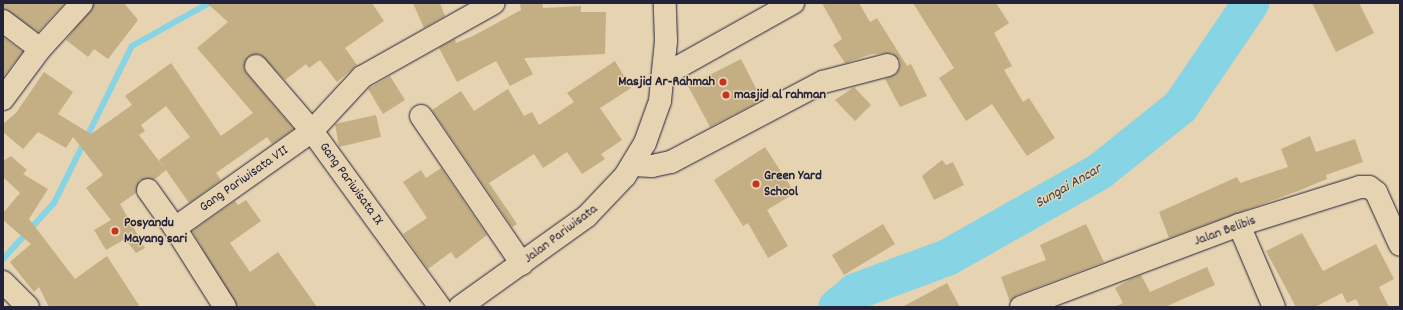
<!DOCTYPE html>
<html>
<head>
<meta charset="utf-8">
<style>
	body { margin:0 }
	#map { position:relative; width:1403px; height:310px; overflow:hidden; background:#e6d3b1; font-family:Dekko,sans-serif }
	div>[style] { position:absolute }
	.stream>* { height:6px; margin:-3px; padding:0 3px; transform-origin:3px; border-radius:3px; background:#86d4e4 }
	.river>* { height:37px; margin:-18.5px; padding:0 18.5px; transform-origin:18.5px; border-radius:18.5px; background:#86d4e4 }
	.building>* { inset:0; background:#c4ae84 }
	.roads { filter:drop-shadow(0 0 1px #22223b) drop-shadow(0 0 1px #22223b) }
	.street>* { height:22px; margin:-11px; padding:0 11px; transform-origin:11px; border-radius:11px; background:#e6d3b1 }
	.secondary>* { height:22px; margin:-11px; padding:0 11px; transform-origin:11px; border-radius:11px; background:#e6d3b1 }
	.dots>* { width:11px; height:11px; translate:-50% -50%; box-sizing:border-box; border:2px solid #e6d3b1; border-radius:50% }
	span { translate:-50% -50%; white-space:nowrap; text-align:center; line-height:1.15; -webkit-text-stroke:3px #e6d3b1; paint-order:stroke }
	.poi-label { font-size:14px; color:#22223b; font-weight:700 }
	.right { translate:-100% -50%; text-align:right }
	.left { translate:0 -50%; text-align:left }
	.street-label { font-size:14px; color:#22223b }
	.water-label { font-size:15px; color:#36465d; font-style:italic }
	.frame { position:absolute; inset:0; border:4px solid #22223b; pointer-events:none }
</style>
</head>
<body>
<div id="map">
	<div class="stream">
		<div style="left:3px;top:259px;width:76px;rotate:-47.7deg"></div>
		<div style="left:54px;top:203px;width:175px;rotate:-63.6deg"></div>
		<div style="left:132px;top:46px;width:88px;rotate:-29.2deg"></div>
	</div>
	<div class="river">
		<div style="left:836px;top:307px;width:25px;rotate:-40deg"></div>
		<div style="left:855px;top:291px;width:98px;rotate:-20.3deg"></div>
		<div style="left:947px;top:257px;width:175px;rotate:-29.5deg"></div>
		<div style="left:1099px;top:171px;width:104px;rotate:-38.7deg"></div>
		<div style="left:1180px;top:106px;width:125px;rotate:-55.8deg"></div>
	</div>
	<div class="building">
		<div style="clip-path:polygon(3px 3px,65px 3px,38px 32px,3px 9px)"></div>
		<div style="clip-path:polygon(94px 3px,124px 3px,138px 20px,108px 59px,94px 49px,88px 57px,66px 40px)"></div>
		<div style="clip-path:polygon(207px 3px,372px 3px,384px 21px,345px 48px,357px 65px,337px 82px,320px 60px,309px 68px,306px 64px,285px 80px,260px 54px,248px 57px,244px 68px,247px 74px,294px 129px,272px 144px,267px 137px,216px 173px,221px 180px,189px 203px,159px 160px,190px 137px,166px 106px,141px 125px,145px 131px,139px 135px,166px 170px,154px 180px,140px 180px,136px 193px,120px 204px,145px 248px,136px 253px,125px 239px,106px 250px,94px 230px,111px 220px,86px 188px,103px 175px,73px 137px,66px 148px,38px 132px,23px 149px,3px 132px,3px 124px,16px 113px,44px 72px,73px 92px,58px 114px,91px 134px,132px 105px,125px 96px,171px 63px,221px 136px,253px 113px,197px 48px,228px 22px)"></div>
		<div style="clip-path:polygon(413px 3px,440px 3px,445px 16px,424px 28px)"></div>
		<div style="clip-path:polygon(520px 3px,542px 3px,543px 8px,581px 6px,581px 12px,606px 12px,605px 54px,524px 58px,533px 74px,510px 86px,496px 61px,457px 82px,439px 48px,455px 39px,456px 43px,473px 36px,521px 10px)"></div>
		<div style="clip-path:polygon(822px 3px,859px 3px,870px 22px,877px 18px,907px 66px,911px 64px,927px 96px,900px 107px,885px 79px,896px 74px,900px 68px,900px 61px,892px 53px,872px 54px,845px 63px,833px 45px,842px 39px)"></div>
		<div style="clip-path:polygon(913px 3px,996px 3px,1009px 23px,994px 33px,1012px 66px,1004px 70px,1023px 102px,1029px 98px,1055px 138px,1027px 156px,992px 104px,966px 121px,939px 78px,954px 68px)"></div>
		<div style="clip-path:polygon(1312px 3px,1359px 3px,1374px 33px,1336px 52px)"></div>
		<div style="clip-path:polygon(3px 37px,23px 52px,3px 77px)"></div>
		<div style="clip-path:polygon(741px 59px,762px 100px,710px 127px,688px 86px)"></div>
		<div style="clip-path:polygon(615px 61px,631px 88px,600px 108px,622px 140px,601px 154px,605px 159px,582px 174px,567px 152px,543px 168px,534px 154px,489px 183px,517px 224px,512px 227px,432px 110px,461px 91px,474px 111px,508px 89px,524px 116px,532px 112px,539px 125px,574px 102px,567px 93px)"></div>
		<div style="clip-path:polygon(390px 76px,405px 100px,383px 114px,368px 89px)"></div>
		<div style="clip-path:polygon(854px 87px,871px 105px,855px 121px,835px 100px)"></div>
		<div style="clip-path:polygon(376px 115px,381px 137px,339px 147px,335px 124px)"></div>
		<div style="clip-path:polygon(1310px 136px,1316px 152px,1355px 139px,1363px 162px,1326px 175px,1327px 179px,1298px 191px,1169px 238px,1159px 212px,1237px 177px,1240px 183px,1288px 167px,1281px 149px)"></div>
		<div style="clip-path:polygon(765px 147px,795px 193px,767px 210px,788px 246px,768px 258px,748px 223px,743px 226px,714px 180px)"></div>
		<div style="clip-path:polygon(11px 156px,27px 170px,23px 174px,48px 189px,29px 219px,75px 279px,107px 256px,140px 307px,49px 307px,39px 287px,34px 292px,10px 262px,31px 244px,3px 220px,3px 213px,20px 193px,3px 177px,3px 161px)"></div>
		<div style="clip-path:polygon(942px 160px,946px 165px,953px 162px,964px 185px,934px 200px,922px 176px)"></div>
		<div style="clip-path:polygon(441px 168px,487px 235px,456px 259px,451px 252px,428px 269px,403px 234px,427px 218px,403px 182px,421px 170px,426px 178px)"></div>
		<div style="clip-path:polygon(246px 200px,261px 221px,230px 243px,250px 272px,278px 252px,317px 307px,237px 307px,192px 231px,235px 201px,238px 205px)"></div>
		<div style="clip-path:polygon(883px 224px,895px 244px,844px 275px,832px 255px)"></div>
		<div style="clip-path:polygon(1086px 224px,1104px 262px,1017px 295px,1010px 302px,1001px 277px,1046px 260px,1040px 245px)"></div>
		<div style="clip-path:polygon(1302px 233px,1323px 271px,1376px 244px,1394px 279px,1379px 287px,1389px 307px,1360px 307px,1356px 299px,1347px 303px,1342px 293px,1315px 307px,1296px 307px,1266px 251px)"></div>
		<div style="clip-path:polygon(1207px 267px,1215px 285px,1165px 307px,1114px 307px,1123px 303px,1115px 288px,1131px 279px,1141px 275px,1150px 292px)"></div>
		<div style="clip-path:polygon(947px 283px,960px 307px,902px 307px)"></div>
	</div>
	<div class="roads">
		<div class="street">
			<div style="left:3px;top:21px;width:46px;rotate:37.1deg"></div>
			<div style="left:256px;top:66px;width:86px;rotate:49.3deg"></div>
			<div style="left:312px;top:131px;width:218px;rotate:54deg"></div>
			<div style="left:664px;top:75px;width:148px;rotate:-29.2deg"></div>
			<div style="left:3px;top:99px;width:62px;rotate:-53.5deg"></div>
			<div style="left:40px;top:49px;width:62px;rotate:-47.6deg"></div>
			<div style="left:421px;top:116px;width:179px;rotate:55.7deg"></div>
			<div style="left:632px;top:165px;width:20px;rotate:3deg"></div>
			<div style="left:652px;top:166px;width:19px;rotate:-12deg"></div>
			<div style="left:671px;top:162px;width:172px;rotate:-27.8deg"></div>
			<div style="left:823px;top:82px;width:67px;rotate:-14.7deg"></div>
			<div style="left:148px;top:190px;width:47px;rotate:54.6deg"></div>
			<div style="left:1239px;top:225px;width:89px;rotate:66.9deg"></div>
			<div style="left:3px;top:282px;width:35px;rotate:45deg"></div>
			<div style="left:225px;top:307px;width:93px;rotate:-122.3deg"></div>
			<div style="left:175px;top:228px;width:168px;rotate:-35.3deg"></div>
			<div style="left:312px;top:131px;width:74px;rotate:-47.2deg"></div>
			<div style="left:362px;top:77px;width:151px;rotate:-29.3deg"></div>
			<div style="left:1021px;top:307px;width:233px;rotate:-20.6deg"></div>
			<div style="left:1239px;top:225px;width:127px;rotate:-17.4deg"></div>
			<div style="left:1360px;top:187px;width:9px"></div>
			<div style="left:1369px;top:187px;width:9px;rotate:36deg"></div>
			<div style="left:1376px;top:192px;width:58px;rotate:65.6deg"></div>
		</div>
		<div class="secondary">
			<div style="left:460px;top:307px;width:156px;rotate:-35.6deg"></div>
			<div style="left:587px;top:216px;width:55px;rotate:-46.5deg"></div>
			<div style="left:625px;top:176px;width:39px;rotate:-59deg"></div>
			<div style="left:645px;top:143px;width:45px;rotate:-70.3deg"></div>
			<div style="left:660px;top:101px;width:60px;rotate:-84.3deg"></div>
			<div style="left:666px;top:41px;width:38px;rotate:-92deg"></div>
		</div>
	</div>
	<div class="dots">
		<div style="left:723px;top:82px;background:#c8321e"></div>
		<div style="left:726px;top:95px;background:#c8321e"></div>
		<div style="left:756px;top:184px;background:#c8321e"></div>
		<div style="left:115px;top:231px;background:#c8321e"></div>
	</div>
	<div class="poi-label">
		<span class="right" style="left:715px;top:82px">Masjid Ar-Rahmah</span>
		<span class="left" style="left:734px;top:95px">masjid al rahman</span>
		<span class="left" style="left:764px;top:184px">Green Yard<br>School</span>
		<span class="left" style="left:124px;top:231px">Posyandu<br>Mayang sari</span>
	</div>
	<div class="street-label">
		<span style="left:244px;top:179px;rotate:-35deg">Gang Pariwisata VII</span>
		<span style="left:351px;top:184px;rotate:54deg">Gang Pariwisata IX</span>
		<span style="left:1225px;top:231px;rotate:-20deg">Jalan Belibis</span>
		<span style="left:561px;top:234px;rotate:-37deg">Jalan Pariwisata</span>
	</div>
	<div class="water-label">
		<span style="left:1069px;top:187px;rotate:-30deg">Sungai Ancar</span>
	</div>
	<div class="frame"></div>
</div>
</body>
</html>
